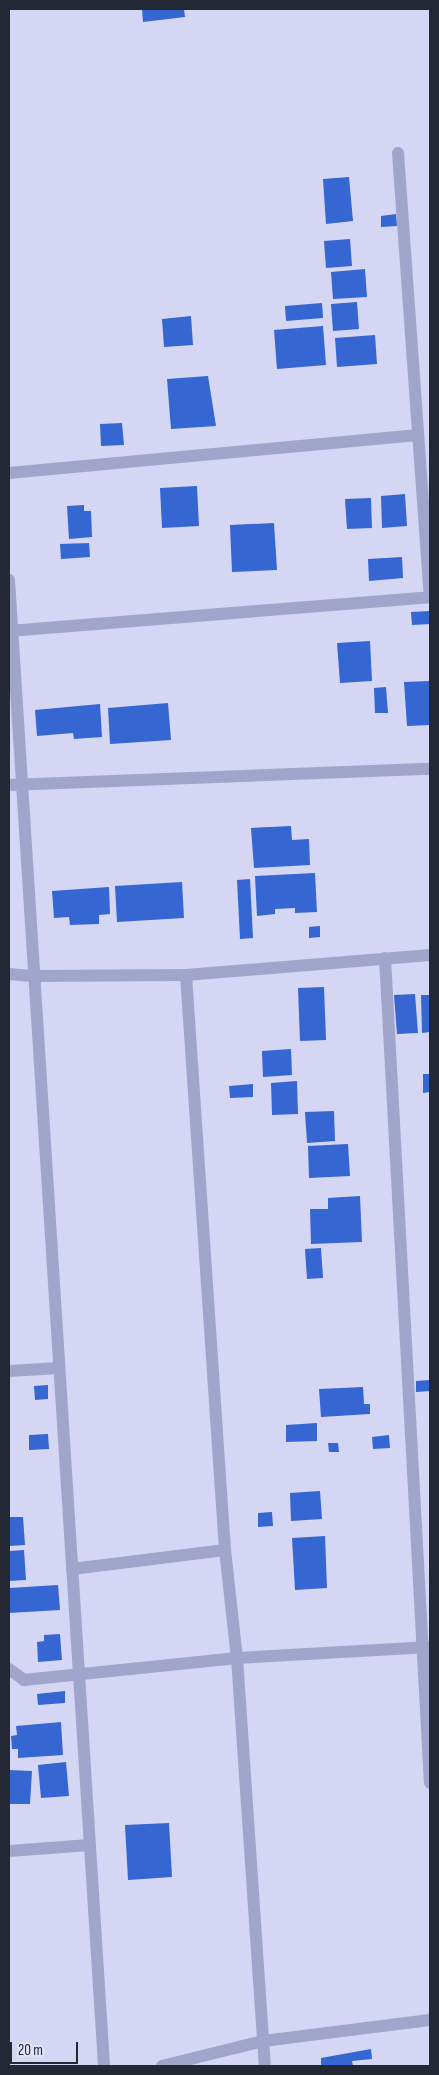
<!DOCTYPE html>
<html>
<head>
<meta charset="utf-8">
<style>
	body { margin:0 }
	#map { position:relative; width:439px; height:2075px; overflow:hidden; background:#d5d6f3; font-family:"Sofia Sans Condensed",sans-serif }
	div>[style] { position:absolute }
	.building>* { inset:0; background:#3566d2 }
	.minor>* { height:12px; margin:-6px; padding:0 6px; transform-origin:6px; border-radius:6px; background:#a1a5cc }
	span { translate:-50% -50%; white-space:nowrap; text-align:center; line-height:1.15; -webkit-text-stroke:5px #e2e2fb; paint-order:stroke }
	.frame { position:absolute; inset:0; border:10px solid #242835; pointer-events:none }
	.scale { position:absolute; left:10px; top:2042px; width:68px; height:22px; box-sizing:border-box; border:2px solid #242835; border-top:0; padding-left:6px; font-size:15px; line-height:18px; white-space:nowrap; color:#242835; -webkit-text-stroke:4px #e2e2fb; paint-order:stroke }
</style>
</head>
<body>
<div id="map">
	<div class="building">
		<div style="clip-path:polygon(142px 9px,184px 9px,185px 17px,143px 22px)"></div>
		<div style="clip-path:polygon(349px 177px,353px 221px,326px 224px,323px 179px)"></div>
		<div style="clip-path:polygon(396px 214px,397px 226px,381px 227px,381px 216px)"></div>
		<div style="clip-path:polygon(350px 239px,352px 266px,326px 268px,324px 241px)"></div>
		<div style="clip-path:polygon(365px 269px,367px 297px,333px 299px,331px 272px)"></div>
		<div style="clip-path:polygon(357px 302px,359px 329px,333px 331px,331px 304px)"></div>
		<div style="clip-path:polygon(322px 303px,323px 318px,286px 321px,285px 306px)"></div>
		<div style="clip-path:polygon(191px 316px,193px 345px,164px 347px,162px 319px)"></div>
		<div style="clip-path:polygon(323px 326px,326px 365px,277px 369px,274px 330px)"></div>
		<div style="clip-path:polygon(375px 335px,377px 364px,337px 367px,335px 338px)"></div>
		<div style="clip-path:polygon(208px 376px,216px 426px,171px 429px,167px 379px)"></div>
		<div style="clip-path:polygon(122px 423px,124px 445px,101px 446px,100px 424px)"></div>
		<div style="clip-path:polygon(197px 486px,199px 526px,162px 528px,160px 488px)"></div>
		<div style="clip-path:polygon(405px 494px,407px 526px,382px 528px,381px 496px)"></div>
		<div style="clip-path:polygon(371px 498px,372px 528px,347px 529px,345px 499px)"></div>
		<div style="clip-path:polygon(84px 505px,84px 511px,91px 511px,92px 537px,69px 539px,67px 506px)"></div>
		<div style="clip-path:polygon(274px 523px,277px 570px,232px 572px,230px 525px)"></div>
		<div style="clip-path:polygon(89px 543px,90px 557px,61px 559px,60px 544px)"></div>
		<div style="clip-path:polygon(402px 557px,403px 578px,369px 581px,368px 559px)"></div>
		<div style="clip-path:polygon(430px 611px,430px 624px,412px 625px,411px 612px)"></div>
		<div style="clip-path:polygon(370px 641px,372px 681px,340px 683px,337px 643px)"></div>
		<div style="clip-path:polygon(430px 681px,430px 725px,407px 726px,404px 682px)"></div>
		<div style="clip-path:polygon(386px 687px,388px 713px,375px 713px,374px 688px)"></div>
		<div style="clip-path:polygon(168px 703px,171px 740px,110px 744px,108px 708px)"></div>
		<div style="clip-path:polygon(100px 704px,102px 737px,74px 739px,73px 733px,37px 736px,35px 710px)"></div>
		<div style="clip-path:polygon(291px 826px,292px 840px,309px 839px,310px 865px,254px 868px,251px 828px)"></div>
		<div style="clip-path:polygon(315px 873px,317px 912px,295px 913px,295px 908px,275px 909px,275px 914px,257px 916px,255px 876px)"></div>
		<div style="clip-path:polygon(250px 879px,253px 938px,240px 939px,237px 880px)"></div>
		<div style="clip-path:polygon(182px 882px,184px 918px,117px 922px,115px 886px)"></div>
		<div style="clip-path:polygon(109px 887px,110px 914px,99px 915px,99px 924px,70px 925px,69px 917px,54px 918px,52px 891px)"></div>
		<div style="clip-path:polygon(320px 926px,320px 937px,309px 938px,309px 927px)"></div>
		<div style="clip-path:polygon(324px 987px,326px 1040px,300px 1041px,298px 988px)"></div>
		<div style="clip-path:polygon(415px 994px,418px 1033px,397px 1034px,394px 995px)"></div>
		<div style="clip-path:polygon(421px 995px,430px 995px,430px 1032px,422px 1033px)"></div>
		<div style="clip-path:polygon(291px 1049px,292px 1075px,263px 1077px,262px 1051px)"></div>
		<div style="clip-path:polygon(423px 1074px,430px 1074px,430px 1092px,423px 1093px)"></div>
		<div style="clip-path:polygon(297px 1081px,298px 1114px,272px 1115px,271px 1083px)"></div>
		<div style="clip-path:polygon(253px 1084px,253px 1097px,230px 1098px,229px 1086px)"></div>
		<div style="clip-path:polygon(334px 1111px,335px 1141px,307px 1143px,305px 1112px)"></div>
		<div style="clip-path:polygon(348px 1144px,350px 1176px,309px 1178px,308px 1146px)"></div>
		<div style="clip-path:polygon(360px 1196px,362px 1242px,311px 1244px,310px 1209px,328px 1209px,328px 1198px)"></div>
		<div style="clip-path:polygon(321px 1248px,323px 1278px,307px 1279px,305px 1249px)"></div>
		<div style="clip-path:polygon(430px 1380px,430px 1391px,416px 1392px,416px 1381px)"></div>
		<div style="clip-path:polygon(48px 1385px,48px 1399px,35px 1400px,34px 1386px)"></div>
		<div style="clip-path:polygon(363px 1387px,364px 1404px,370px 1404px,370px 1414px,321px 1417px,319px 1389px)"></div>
		<div style="clip-path:polygon(317px 1423px,317px 1441px,286px 1442px,286px 1425px)"></div>
		<div style="clip-path:polygon(48px 1434px,49px 1449px,29px 1450px,29px 1435px)"></div>
		<div style="clip-path:polygon(389px 1435px,390px 1448px,373px 1449px,372px 1437px)"></div>
		<div style="clip-path:polygon(328px 1443px,338px 1443px,339px 1452px,329px 1452px)"></div>
		<div style="clip-path:polygon(320px 1491px,322px 1519px,291px 1521px,290px 1493px)"></div>
		<div style="clip-path:polygon(272px 1512px,273px 1526px,258px 1527px,258px 1513px)"></div>
		<div style="clip-path:polygon(9px 1517px,23px 1517px,25px 1545px,9px 1546px)"></div>
		<div style="clip-path:polygon(325px 1536px,327px 1588px,295px 1590px,292px 1538px)"></div>
		<div style="clip-path:polygon(24px 1550px,26px 1580px,9px 1581px,9px 1551px)"></div>
		<div style="clip-path:polygon(58px 1585px,60px 1610px,9px 1613px,9px 1588px)"></div>
		<div style="clip-path:polygon(60px 1634px,62px 1660px,38px 1662px,37px 1642px,44px 1641px,44px 1635px)"></div>
		<div style="clip-path:polygon(65px 1691px,65px 1703px,38px 1705px,37px 1694px)"></div>
		<div style="clip-path:polygon(61px 1722px,63px 1755px,18px 1758px,18px 1749px,12px 1749px,11px 1736px,17px 1735px,16px 1726px)"></div>
		<div style="clip-path:polygon(66px 1762px,69px 1796px,41px 1798px,38px 1765px)"></div>
		<div style="clip-path:polygon(9px 1770px,32px 1771px,30px 1804px,9px 1804px)"></div>
		<div style="clip-path:polygon(169px 1823px,172px 1877px,128px 1880px,125px 1825px)"></div>
		<div style="clip-path:polygon(371px 2049px,372px 2059px,352px 2061px,353px 2066px,321px 2066px,321px 2058px)"></div>
	</div>
	<div class="minor">
		<div style="left:398px;top:153px;width:445px;rotate:85.9deg"></div>
		<div style="left:9px;top:473px;width:411px;rotate:-5.3deg"></div>
		<div style="left:9px;top:580px;width:1489px;rotate:86.34deg"></div>
		<div style="left:9px;top:631px;width:422px;rotate:-4.6deg"></div>
		<div style="left:9px;top:785px;width:421px;rotate:-2.2deg"></div>
		<div style="left:385px;top:958px;width:826px;rotate:86.88deg"></div>
		<div style="left:9px;top:974px;width:25px;rotate:5deg"></div>
		<div style="left:34px;top:976px;width:152px;rotate:-0.4deg"></div>
		<div style="left:186px;top:975px;width:245px;rotate:-4.7deg"></div>
		<div style="left:186px;top:975px;width:576px;rotate:86.12deg"></div>
		<div style="left:225px;top:1550px;width:109px;rotate:83.7deg"></div>
		<div style="left:237px;top:1658px;width:409px;rotate:86.1deg"></div>
		<div style="left:9px;top:1371px;width:50px;rotate:-3.4deg"></div>
		<div style="left:72px;top:1569px;width:154px;rotate:-7.1deg"></div>
		<div style="left:9px;top:1669px;width:19px;rotate:36deg"></div>
		<div style="left:24px;top:1680px;width:214px;rotate:-5.9deg"></div>
		<div style="left:237px;top:1658px;width:193px;rotate:-3.3deg"></div>
		<div style="left:9px;top:1851px;width:81px;rotate:-4.2deg"></div>
		<div style="left:162px;top:2066px;width:104px;rotate:-13.9deg"></div>
		<div style="left:263px;top:2041px;width:168px;rotate:-7.2deg"></div>
	</div>
	<div class="frame"></div>
	<div class="scale">20 m</div>
</div>
</body>
</html>
